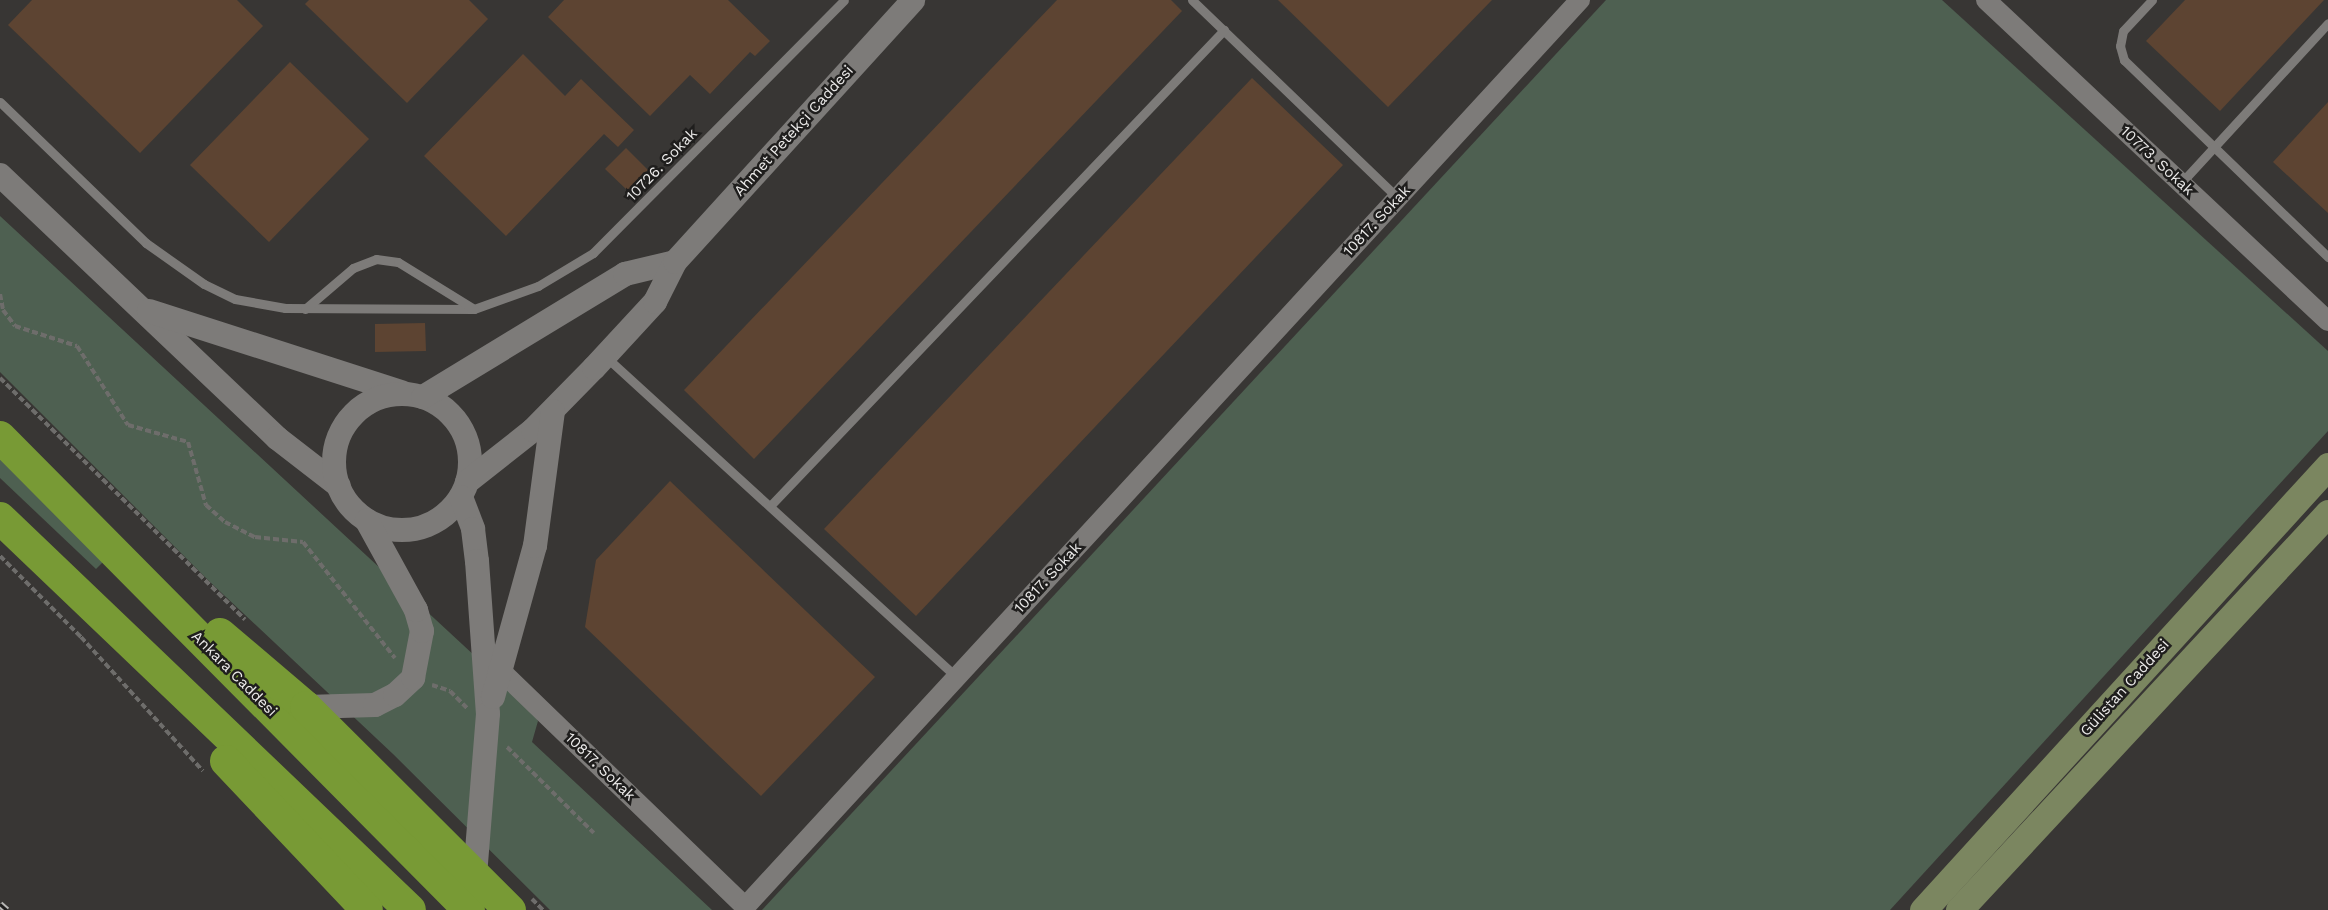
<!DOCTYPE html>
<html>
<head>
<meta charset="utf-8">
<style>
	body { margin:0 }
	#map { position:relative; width:2328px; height:910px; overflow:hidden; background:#383634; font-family:"Work Sans",sans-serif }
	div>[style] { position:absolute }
	.green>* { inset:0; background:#4e6051 }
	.building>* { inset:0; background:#5d4432 }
	.path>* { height:4px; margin-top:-2px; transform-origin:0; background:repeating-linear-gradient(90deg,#6e6d6b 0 6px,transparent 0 9px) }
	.service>* { height:9px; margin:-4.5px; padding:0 4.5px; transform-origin:4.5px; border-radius:4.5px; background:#7d7b79 }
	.minor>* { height:20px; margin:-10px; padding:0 10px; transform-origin:10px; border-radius:10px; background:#7d7b79 }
	.tertiary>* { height:24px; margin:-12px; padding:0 12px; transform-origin:12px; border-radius:12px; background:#7d7b79 }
	.tertiary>.ring { margin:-12px; padding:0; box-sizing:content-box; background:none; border:24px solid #7d7b79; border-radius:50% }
	.secondary>* { height:27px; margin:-13.5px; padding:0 13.5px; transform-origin:13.5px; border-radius:13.5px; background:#7b8660 }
	.trunk>* { height:32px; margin:-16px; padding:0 16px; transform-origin:16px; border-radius:16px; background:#789a35 }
	.rail>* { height:7px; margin-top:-3.5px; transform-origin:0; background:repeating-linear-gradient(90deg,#1f1e1d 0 14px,#b7b6b4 0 28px); box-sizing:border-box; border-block:2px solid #b7b6b4 }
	span { translate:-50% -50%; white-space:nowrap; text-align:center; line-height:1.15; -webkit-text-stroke:5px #1f1e1d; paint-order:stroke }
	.street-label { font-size:15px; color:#ecebea }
</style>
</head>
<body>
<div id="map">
	<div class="green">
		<div style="clip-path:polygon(1606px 0,1942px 0,2328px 351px,2328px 431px,1890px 910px,762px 910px)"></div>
		<div style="clip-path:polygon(0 216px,530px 707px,538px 721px,532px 742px,712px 910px,550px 910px,393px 754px,209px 581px,0 372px)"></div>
		<div style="clip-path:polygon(0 438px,114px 551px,96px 569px,0 478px)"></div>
	</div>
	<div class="building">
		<div style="clip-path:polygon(32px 0,237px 0,263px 26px,140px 153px,8px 25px)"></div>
		<div style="clip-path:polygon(309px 0,469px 0,488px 19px,407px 103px,305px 4px)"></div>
		<div style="clip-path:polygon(564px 0,728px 0,770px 41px,755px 56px,750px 52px,710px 94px,690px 75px,650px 116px,548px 17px)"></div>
		<div style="clip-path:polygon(1057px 0,1171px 0,1182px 11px,754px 459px,684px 390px)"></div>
		<div style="clip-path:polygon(1278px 0,1492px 0,1388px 107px)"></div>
		<div style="clip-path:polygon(2185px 0,2324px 0,2220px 111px,2146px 41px)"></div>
		<div style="clip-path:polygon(523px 54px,565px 96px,581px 79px,634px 130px,618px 147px,604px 134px,506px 236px,424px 156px)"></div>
		<div style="clip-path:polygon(290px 62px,369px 139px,269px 242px,190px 165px)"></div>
		<div style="clip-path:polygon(1252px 78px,1343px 165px,916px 616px,824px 529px)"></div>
		<div style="clip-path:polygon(2328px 102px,2328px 213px,2273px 162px)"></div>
		<div style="clip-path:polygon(626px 148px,648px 170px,628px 191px,605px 169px)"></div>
		<div style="clip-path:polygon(425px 323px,426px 351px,375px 352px,375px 324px)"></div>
		<div style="clip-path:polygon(670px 481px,875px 677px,761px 796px,585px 627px,596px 560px)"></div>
	</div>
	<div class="path">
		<div style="left:0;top:294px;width:16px;rotate:79deg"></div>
		<div style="left:3px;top:310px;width:20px;rotate:53deg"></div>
		<div style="left:15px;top:326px;width:65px;rotate:17.9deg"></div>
		<div style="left:77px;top:346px;width:94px;rotate:57.2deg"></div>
		<div style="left:128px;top:425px;width:62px;rotate:15.8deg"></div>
		<div style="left:188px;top:442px;width:66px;rotate:74.1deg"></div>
		<div style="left:206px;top:505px;width:25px;rotate:42deg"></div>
		<div style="left:225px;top:522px;width:34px;rotate:27deg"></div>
		<div style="left:255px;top:537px;width:48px;rotate:5.9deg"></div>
		<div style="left:303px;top:542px;width:148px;rotate:51.6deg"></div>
		<div style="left:0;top:378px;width:344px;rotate:44.6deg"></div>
		<div style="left:0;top:556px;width:115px;rotate:45deg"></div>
		<div style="left:81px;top:637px;width:181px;rotate:47.7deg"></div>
		<div style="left:432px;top:685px;width:19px;rotate:18deg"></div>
		<div style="left:450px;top:691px;width:24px;rotate:45deg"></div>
		<div style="left:507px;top:747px;width:122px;rotate:44.7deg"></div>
		<div style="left:532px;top:899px;width:16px;rotate:45deg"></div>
	</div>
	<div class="service">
		<div style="left:1192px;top:0;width:286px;rotate:43.9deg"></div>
		<div style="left:2152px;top:0;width:42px;rotate:133.1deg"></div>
		<div style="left:2123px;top:31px;width:15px;rotate:101deg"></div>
		<div style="left:2120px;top:46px;width:15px;rotate:74deg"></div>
		<div style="left:2124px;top:60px;width:284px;rotate:44deg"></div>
		<div style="left:0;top:102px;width:203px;rotate:44deg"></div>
		<div style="left:146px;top:243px;width:71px;rotate:35.3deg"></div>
		<div style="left:204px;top:284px;width:34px;rotate:26deg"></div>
		<div style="left:235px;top:299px;width:51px;rotate:10.2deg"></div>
		<div style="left:285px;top:308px;width:189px;rotate:0.3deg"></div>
		<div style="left:474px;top:309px;width:68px;rotate:-19.8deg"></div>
		<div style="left:538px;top:286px;width:64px;rotate:-31deg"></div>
		<div style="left:593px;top:253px;width:356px;rotate:-45.2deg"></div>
		<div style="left:2181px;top:183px;width:217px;rotate:-47.4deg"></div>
		<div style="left:305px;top:309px;width:63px;rotate:-40.5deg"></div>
		<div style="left:353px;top:268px;width:25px;rotate:-21deg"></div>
		<div style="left:376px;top:259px;width:22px;rotate:8deg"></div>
		<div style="left:398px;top:262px;width:89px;rotate:31.7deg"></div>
		<div style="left:606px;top:357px;width:474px;rotate:42.4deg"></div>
		<div style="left:770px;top:506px;width:658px;rotate:-46.36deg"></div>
	</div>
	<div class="minor">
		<div style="left:1986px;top:0;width:469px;rotate:43.2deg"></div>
		<div style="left:501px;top:671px;width:339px;rotate:44deg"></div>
		<div style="left:745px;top:907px;width:1233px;rotate:-47.37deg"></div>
	</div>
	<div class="tertiary">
		<div style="left:0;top:175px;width:382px;rotate:43.5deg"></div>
		<div style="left:277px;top:438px;width:78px;rotate:37.7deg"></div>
		<div style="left:149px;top:311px;width:266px;rotate:17.8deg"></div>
		<div class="ring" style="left:334px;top:394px;width:112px;height:112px"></div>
		<div style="left:423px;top:397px;width:237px;rotate:-31.3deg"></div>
		<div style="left:625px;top:274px;width:51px;rotate:-13.5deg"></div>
		<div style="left:467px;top:482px;width:84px;rotate:-38.2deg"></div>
		<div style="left:533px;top:430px;width:87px;rotate:-45.5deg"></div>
		<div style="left:594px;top:368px;width:90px;rotate:-47.3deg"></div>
		<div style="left:655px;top:302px;width:45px;rotate:-63.4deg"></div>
		<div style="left:675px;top:262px;width:354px;rotate:-47.7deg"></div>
		<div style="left:461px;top:497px;width:34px;rotate:69deg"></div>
		<div style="left:473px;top:529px;width:32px;rotate:83deg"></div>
		<div style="left:477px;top:561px;width:153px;rotate:85.9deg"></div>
		<div style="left:488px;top:714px;width:162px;rotate:94.6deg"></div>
		<div style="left:493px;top:697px;width:157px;rotate:-74.5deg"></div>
		<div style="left:535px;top:546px;width:136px;rotate:-82.4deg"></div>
		<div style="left:306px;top:707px;width:69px;rotate:-1.7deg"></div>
		<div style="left:375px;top:705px;width:22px;rotate:-27deg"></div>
		<div style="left:395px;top:695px;width:25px;rotate:-43deg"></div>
		<div style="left:413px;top:678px;width:48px;rotate:-79.2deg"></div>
		<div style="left:422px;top:631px;width:22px;rotate:-106deg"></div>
		<div style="left:416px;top:610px;width:102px;rotate:-118.8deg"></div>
	</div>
	<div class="secondary">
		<div style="left:1923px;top:910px;width:601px;rotate:-47.63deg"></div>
		<div style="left:1959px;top:910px;width:542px;rotate:-47.09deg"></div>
	</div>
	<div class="trunk">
		<div style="left:0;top:437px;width:666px;rotate:45.24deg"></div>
		<div style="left:0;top:518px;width:567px;rotate:43.71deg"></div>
		<div style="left:220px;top:634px;width:113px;rotate:40.3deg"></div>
		<div style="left:306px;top:707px;width:288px;rotate:44.9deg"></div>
		<div style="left:226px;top:761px;width:205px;rotate:46.6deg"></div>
	</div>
	<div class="rail">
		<div style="left:0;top:904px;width:9px;rotate:41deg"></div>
	</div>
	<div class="street-label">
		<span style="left:794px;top:131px;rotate:-48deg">Ahmet Petekçi Caddesi</span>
		<span style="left:2157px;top:161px;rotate:43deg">10773. Sokak</span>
		<span style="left:662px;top:165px;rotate:-46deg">10726. Sokak</span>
		<span style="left:1377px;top:221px;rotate:-47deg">10817. Sokak</span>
		<span style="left:1048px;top:578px;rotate:-47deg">10817. Sokak</span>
		<span style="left:234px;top:674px;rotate:45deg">Ankara Caddesi</span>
		<span style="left:2125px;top:688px;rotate:-48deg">Gülistan Caddesi</span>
		<span style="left:600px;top:767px;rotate:44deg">10817. Sokak</span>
	</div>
</div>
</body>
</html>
